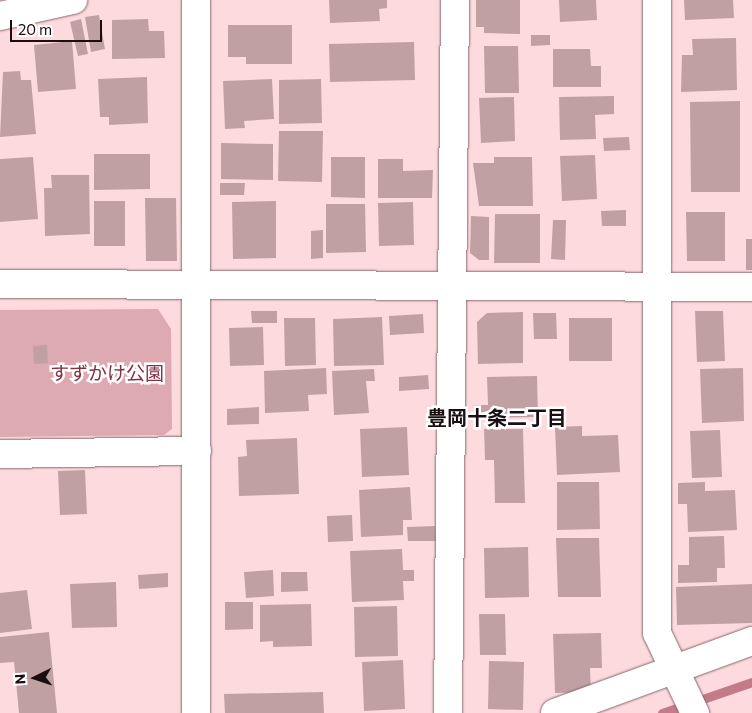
<!DOCTYPE html>
<html>
<head>
<meta charset="utf-8">
<style>
	body { margin:0 }
	#map { position:relative; width:752px; height:713px; overflow:hidden; background:#fddade; font-family:Commissioner,"Noto Sans JP",sans-serif }
	div>[style] { position:absolute }
	.green>* { inset:0; background:#deaab1 }
	.stream>* { height:9px; margin:-4.5px; padding:0 4.5px; transform-origin:4.5px; border-radius:4.5px; background:#c37b87 }
	.building>* { inset:0; background:#c1a0a4 }
	.roads { filter:drop-shadow(0 0 1px #86686c) drop-shadow(0 0 1px #86686c) }
	.minor>* { height:28px; margin:-14px; padding:0 14px; transform-origin:14px; border-radius:14px; background:#fff }
	span { translate:-50% -50%; white-space:nowrap; text-align:center; line-height:1.15; -webkit-text-stroke:5px #fff; paint-order:stroke }
	.park-label { font-size:19px; color:#862e42 }
	.neighbourhood-label { font-size:20px; color:#1a0e10; font-weight:700 }
	.north { position:absolute; left:10px; top:653px; width:50px; height:50px; -webkit-text-stroke:4px #fff; paint-order:stroke; rotate:266deg; font-size:14px; font-weight:700; line-height:20px; text-align:center; color:#1a0e10 }
	.north::after { content:''; display:block; margin:auto; width:18px; height:22px; background:#1a0e10; clip-path:polygon(50% 0,100% 100%,50% 72%,0 100%) }
	.scale { position:absolute; left:10px; top:20px; width:92px; height:22px; box-sizing:border-box; border:2px solid #1a0e10; border-top:0; padding-left:6px; font-size:15px; line-height:18px; white-space:nowrap; color:#1a0e10; -webkit-text-stroke:4px #fff; paint-order:stroke }
</style>
</head>
<body>
<div id="map">
	<div class="green">
		<div style="clip-path:polygon(158px 309px,171px 329px,172px 429px,164px 435px,0 437px,0 310px)"></div>
	</div>
	<div class="stream">
		<div style="left:662px;top:713px;width:95px;rotate:-19deg"></div>
	</div>
	<div class="building">
		<div style="clip-path:polygon(329px 0,387px 0,387px 8px,379px 9px,380px 21px,330px 23px)"></div>
		<div style="clip-path:polygon(476px 0,520px 0,520px 34px,484px 33px,484px 27px,476px 27px)"></div>
		<div style="clip-path:polygon(559px 0,596px 0,597px 20px,560px 22px)"></div>
		<div style="clip-path:polygon(684px 0,733px 0,734px 18px,685px 20px)"></div>
		<div style="clip-path:polygon(99px 15px,105px 49px,91px 52px,85px 17px)"></div>
		<div style="clip-path:polygon(81px 19px,88px 54px,78px 56px,70px 22px)"></div>
		<div style="clip-path:polygon(148px 19px,149px 31px,164px 31px,165px 58px,112px 59px,112px 20px)"></div>
		<div style="clip-path:polygon(228px 25px,292px 25px,292px 64px,246px 64px,246px 57px,228px 57px)"></div>
		<div style="clip-path:polygon(531px 35px,550px 35px,550px 45px,531px 46px)"></div>
		<div style="clip-path:polygon(736px 38px,737px 90px,681px 92px,682px 55px,693px 55px,692px 39px)"></div>
		<div style="clip-path:polygon(72px 41px,76px 89px,38px 92px,34px 45px)"></div>
		<div style="clip-path:polygon(414px 42px,415px 80px,330px 82px,329px 44px)"></div>
		<div style="clip-path:polygon(484px 46px,518px 46px,519px 93px,485px 93px)"></div>
		<div style="clip-path:polygon(553px 49px,590px 49px,591px 66px,601px 66px,601px 87px,553px 87px)"></div>
		<div style="clip-path:polygon(20px 71px,21px 80px,31px 80px,36px 134px,0 137px,3px 72px)"></div>
		<div style="clip-path:polygon(147px 77px,148px 123px,109px 125px,109px 117px,100px 117px,98px 79px)"></div>
		<div style="clip-path:polygon(272px 79px,274px 119px,244px 121px,245px 128px,225px 129px,223px 81px)"></div>
		<div style="clip-path:polygon(321px 79px,322px 123px,279px 124px,279px 80px)"></div>
		<div style="clip-path:polygon(614px 96px,614px 114px,595px 115px,596px 139px,560px 140px,559px 97px)"></div>
		<div style="clip-path:polygon(514px 97px,515px 141px,481px 143px,479px 98px)"></div>
		<div style="clip-path:polygon(740px 101px,740px 192px,691px 192px,690px 102px)"></div>
		<div style="clip-path:polygon(279px 131px,323px 131px,322px 182px,278px 181px)"></div>
		<div style="clip-path:polygon(629px 137px,630px 150px,604px 151px,603px 138px)"></div>
		<div style="clip-path:polygon(221px 143px,273px 144px,273px 180px,221px 179px)"></div>
		<div style="clip-path:polygon(94px 154px,150px 154px,150px 189px,94px 190px)"></div>
		<div style="clip-path:polygon(595px 155px,597px 199px,562px 201px,560px 156px)"></div>
		<div style="clip-path:polygon(33px 157px,38px 219px,0 222px,0 159px)"></div>
		<div style="clip-path:polygon(331px 157px,365px 157px,365px 198px,331px 197px)"></div>
		<div style="clip-path:polygon(494px 157px,532px 157px,533px 206px,479px 206px,473px 163px,494px 163px)"></div>
		<div style="clip-path:polygon(378px 159px,403px 159px,403px 171px,433px 170px,432px 198px,378px 198px)"></div>
		<div style="clip-path:polygon(51px 175px,89px 175px,90px 234px,45px 236px,44px 188px,52px 188px)"></div>
		<div style="clip-path:polygon(220px 183px,245px 183px,244px 195px,220px 195px)"></div>
		<div style="clip-path:polygon(145px 198px,176px 198px,177px 261px,146px 261px)"></div>
		<div style="clip-path:polygon(94px 201px,125px 201px,125px 246px,94px 246px)"></div>
		<div style="clip-path:polygon(276px 201px,276px 258px,233px 259px,232px 202px)"></div>
		<div style="clip-path:polygon(413px 202px,414px 245px,379px 246px,378px 203px)"></div>
		<div style="clip-path:polygon(326px 204px,365px 204px,366px 252px,326px 253px)"></div>
		<div style="clip-path:polygon(626px 210px,626px 226px,602px 226px,601px 211px)"></div>
		<div style="clip-path:polygon(686px 212px,725px 212px,725px 261px,687px 261px)"></div>
		<div style="clip-path:polygon(495px 214px,540px 214px,540px 263px,494px 263px)"></div>
		<div style="clip-path:polygon(471px 216px,489px 217px,489px 260px,479px 260px,470px 253px)"></div>
		<div style="clip-path:polygon(553px 220px,566px 220px,565px 260px,551px 259px)"></div>
		<div style="clip-path:polygon(323px 230px,323px 258px,311px 259px,311px 231px)"></div>
		<div style="clip-path:polygon(746px 239px,752px 239px,752px 270px,746px 270px)"></div>
		<div style="clip-path:polygon(251px 311px,277px 311px,277px 323px,252px 323px)"></div>
		<div style="clip-path:polygon(695px 311px,723px 311px,725px 361px,697px 362px)"></div>
		<div style="clip-path:polygon(523px 312px,523px 363px,478px 364px,477px 322px,487px 313px)"></div>
		<div style="clip-path:polygon(533px 313px,556px 313px,557px 339px,534px 339px)"></div>
		<div style="clip-path:polygon(423px 314px,424px 333px,390px 335px,389px 316px)"></div>
		<div style="clip-path:polygon(382px 317px,384px 365px,334px 366px,333px 319px)"></div>
		<div style="clip-path:polygon(284px 318px,315px 318px,316px 365px,285px 366px)"></div>
		<div style="clip-path:polygon(569px 318px,612px 318px,612px 361px,569px 361px)"></div>
		<div style="clip-path:polygon(263px 327px,264px 365px,230px 366px,229px 328px)"></div>
		<div style="clip-path:polygon(47px 345px,48px 363px,34px 364px,33px 346px)"></div>
		<div style="clip-path:polygon(326px 368px,327px 394px,308px 395px,309px 411px,265px 413px,264px 371px)"></div>
		<div style="clip-path:polygon(743px 368px,744px 421px,702px 423px,700px 369px)"></div>
		<div style="clip-path:polygon(374px 369px,375px 381px,366px 381px,369px 413px,334px 415px,332px 371px)"></div>
		<div style="clip-path:polygon(428px 375px,429px 389px,399px 391px,399px 377px)"></div>
		<div style="clip-path:polygon(537px 376px,538px 417px,474px 418px,473px 405px,488px 405px,487px 377px)"></div>
		<div style="clip-path:polygon(259px 407px,259px 424px,227px 425px,227px 409px)"></div>
		<div style="clip-path:polygon(582px 426px,582px 436px,618px 435px,620px 472px,557px 475px,555px 427px)"></div>
		<div style="clip-path:polygon(407px 427px,409px 475px,362px 477px,360px 429px)"></div>
		<div style="clip-path:polygon(484px 429px,523px 429px,525px 503px,495px 503px,494px 460px,485px 460px)"></div>
		<div style="clip-path:polygon(720px 430px,722px 477px,692px 478px,690px 431px)"></div>
		<div style="clip-path:polygon(297px 438px,299px 494px,239px 496px,238px 457px,247px 456px,246px 440px)"></div>
		<div style="clip-path:polygon(85px 470px,87px 514px,60px 515px,58px 471px)"></div>
		<div style="clip-path:polygon(557px 482px,599px 482px,600px 529px,557px 530px)"></div>
		<div style="clip-path:polygon(705px 482px,705px 491px,735px 490px,737px 530px,688px 532px,687px 504px,678px 504px,678px 483px)"></div>
		<div style="clip-path:polygon(410px 487px,412px 520px,403px 520px,403px 535px,361px 537px,359px 490px)"></div>
		<div style="clip-path:polygon(352px 515px,353px 541px,328px 542px,327px 516px)"></div>
		<div style="clip-path:polygon(435px 526px,436px 541px,408px 541px,407px 527px)"></div>
		<div style="clip-path:polygon(724px 536px,725px 568px,717px 568px,717px 582px,678px 583px,678px 565px,689px 565px,689px 537px)"></div>
		<div style="clip-path:polygon(556px 538px,599px 538px,601px 597px,558px 597px)"></div>
		<div style="clip-path:polygon(528px 547px,529px 597px,485px 598px,484px 548px)"></div>
		<div style="clip-path:polygon(402px 549px,403px 570px,414px 570px,414px 581px,403px 581px,404px 600px,352px 602px,350px 551px)"></div>
		<div style="clip-path:polygon(273px 570px,274px 596px,246px 598px,244px 572px)"></div>
		<div style="clip-path:polygon(281px 572px,307px 572px,308px 591px,281px 592px)"></div>
		<div style="clip-path:polygon(168px 573px,168px 587px,139px 589px,138px 575px)"></div>
		<div style="clip-path:polygon(116px 582px,117px 627px,72px 628px,70px 584px)"></div>
		<div style="clip-path:polygon(752px 584px,752px 623px,677px 625px,676px 587px)"></div>
		<div style="clip-path:polygon(27px 590px,32px 629px,0 633px,0 593px)"></div>
		<div style="clip-path:polygon(225px 602px,253px 602px,253px 629px,225px 630px)"></div>
		<div style="clip-path:polygon(311px 604px,312px 646px,273px 647px,273px 641px,260px 642px,260px 605px)"></div>
		<div style="clip-path:polygon(397px 606px,398px 656px,355px 657px,354px 607px)"></div>
		<div style="clip-path:polygon(479px 614px,505px 614px,506px 655px,480px 655px)"></div>
		<div style="clip-path:polygon(49px 632px,57px 713px,19px 713px,14px 662px,0 663px,0 637px)"></div>
		<div style="clip-path:polygon(601px 633px,602px 668px,590px 668px,591px 692px,555px 693px,553px 634px)"></div>
		<div style="clip-path:polygon(403px 660px,405px 709px,364px 711px,362px 662px)"></div>
		<div style="clip-path:polygon(489px 661px,524px 662px,523px 710px,488px 709px)"></div>
		<div style="clip-path:polygon(323px 692px,324px 713px,225px 713px,224px 694px)"></div>
	</div>
	<div class="roads">
		<div class="minor">
			<div style="left:196px;top:0;width:713px;rotate:90deg"></div>
			<div style="left:657px;top:0;width:633px;rotate:90deg"></div>
			<div style="left:657px;top:633px;width:89px;rotate:64.6deg"></div>
			<div style="left:0;top:16px;width:75px;rotate:-12.4deg"></div>
			<div style="left:0;top:284px;width:752px;rotate:0.23deg"></div>
			<div style="left:0;top:454px;width:197px;rotate:-0.9deg"></div>
			<div style="left:448px;top:713px;width:713px;rotate:-89.44deg"></div>
			<div style="left:555px;top:713px;width:210px;rotate:-20.1deg"></div>
		</div>
	</div>
	<div class="park-label">
		<span style="left:107px;top:373px">すずかけ公園</span>
	</div>
	<div class="neighbourhood-label">
		<span style="left:497px;top:417px">豊岡十条二丁目</span>
	</div>
	<div class="north">N</div>
	<div class="scale">20 m</div>
</div>
</body>
</html>
